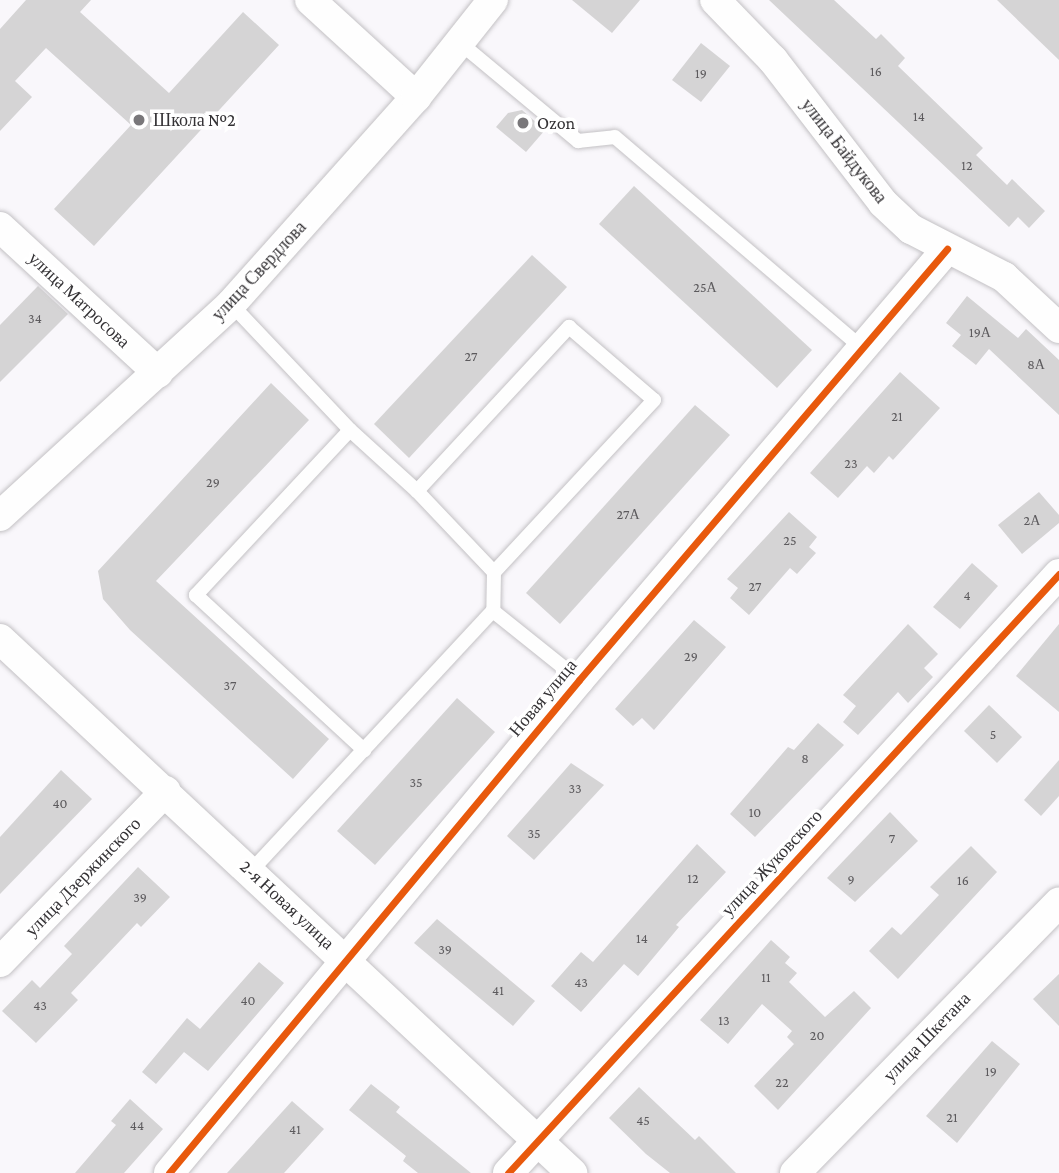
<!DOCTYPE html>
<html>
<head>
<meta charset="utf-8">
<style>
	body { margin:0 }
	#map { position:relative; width:1059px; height:1173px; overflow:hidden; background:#f9f7fb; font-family:"Crimson Pro",serif }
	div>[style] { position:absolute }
	.building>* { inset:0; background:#d5d4d5 }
	.roads { filter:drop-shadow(0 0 2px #c3c1c4) drop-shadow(0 0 2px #c3c1c4) }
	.service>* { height:14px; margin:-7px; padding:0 7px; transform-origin:7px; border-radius:7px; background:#fefefe }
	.minor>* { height:30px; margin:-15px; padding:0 15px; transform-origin:15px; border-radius:15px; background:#fefefe }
	.cycleway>* { height:7px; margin:-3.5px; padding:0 3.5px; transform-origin:3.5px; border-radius:3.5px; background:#e8590c }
	.dots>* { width:19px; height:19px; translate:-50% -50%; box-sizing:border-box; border:4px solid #fff; border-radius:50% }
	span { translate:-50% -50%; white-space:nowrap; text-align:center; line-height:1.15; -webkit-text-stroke:7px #fff; paint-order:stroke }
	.number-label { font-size:14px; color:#5c5a5d }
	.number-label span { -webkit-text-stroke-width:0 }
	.poi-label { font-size:18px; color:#343235 }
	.left { translate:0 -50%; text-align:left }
	.street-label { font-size:18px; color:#343235 }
</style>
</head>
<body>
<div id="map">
	<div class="building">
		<div style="clip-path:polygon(26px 0,91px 0,80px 12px,169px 93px,243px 12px,279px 45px,94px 246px,54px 209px,131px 125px,46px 48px,15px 81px,32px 97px,0 131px,0 29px)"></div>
		<div style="clip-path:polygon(572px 0,640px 0,612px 33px)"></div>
		<div style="clip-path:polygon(769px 0,834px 0,876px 39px,881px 34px,905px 58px,898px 66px,983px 148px,976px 155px,1007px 185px,1012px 179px,1045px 211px,1029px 228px,1018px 217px,1009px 227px)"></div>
		<div style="clip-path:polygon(997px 0,1059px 0,1059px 60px)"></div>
		<div style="clip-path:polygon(701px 43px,730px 66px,701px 102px,672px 80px)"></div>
		<div style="clip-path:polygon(522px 110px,545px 130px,526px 152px,496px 127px,508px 113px)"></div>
		<div style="clip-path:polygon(634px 186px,812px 350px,777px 388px,599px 224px)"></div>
		<div style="clip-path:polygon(532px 255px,567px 287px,409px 458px,374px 424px)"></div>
		<div style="clip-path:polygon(38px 286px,68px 314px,0 382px,0 325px)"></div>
		<div style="clip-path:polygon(967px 296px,1018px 338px,1026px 329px,1059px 360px,1059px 415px,989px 349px,976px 365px,952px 346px,961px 335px,946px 323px)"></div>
		<div style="clip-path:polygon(900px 372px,940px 408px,893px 460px,889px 456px,874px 473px,867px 466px,838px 498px,810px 473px)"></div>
		<div style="clip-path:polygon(271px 383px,309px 420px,156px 581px,329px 739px,293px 779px,130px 630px,103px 599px,98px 571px)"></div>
		<div style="clip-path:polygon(695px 405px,730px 435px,560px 624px,526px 593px)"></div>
		<div style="clip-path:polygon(1039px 492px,1059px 515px,1059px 523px,1022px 554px,998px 525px)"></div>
		<div style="clip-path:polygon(789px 512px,817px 537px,809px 547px,816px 553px,797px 574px,790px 568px,749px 615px,730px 598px,738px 588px,727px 579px)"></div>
		<div style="clip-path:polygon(972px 563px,998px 586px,960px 629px,933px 607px)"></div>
		<div style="clip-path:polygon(694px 620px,726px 647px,654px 730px,642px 718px,633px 726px,615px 709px)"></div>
		<div style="clip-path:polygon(908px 624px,938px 654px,924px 668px,933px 677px,908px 703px,898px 692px,858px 735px,843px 722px,856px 706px,843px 695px)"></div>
		<div style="clip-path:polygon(1059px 624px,1059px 712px,1016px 676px)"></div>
		<div style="clip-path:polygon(457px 698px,495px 732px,375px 865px,337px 831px)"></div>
		<div style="clip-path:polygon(989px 705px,1022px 737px,997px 763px,964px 731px)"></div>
		<div style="clip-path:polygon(818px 723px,844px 745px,755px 837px,730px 814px,788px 747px,794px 750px)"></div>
		<div style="clip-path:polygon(1059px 760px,1059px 796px,1041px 816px,1024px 800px)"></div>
		<div style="clip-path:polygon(571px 763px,604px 785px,534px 860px,507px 836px)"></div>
		<div style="clip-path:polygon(61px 770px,92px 799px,0 894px,0 837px)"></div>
		<div style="clip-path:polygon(890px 812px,918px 841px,855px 902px,827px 878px)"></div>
		<div style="clip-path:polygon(697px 844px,726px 872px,676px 925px,679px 927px,638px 976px,624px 964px,581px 1012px,551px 986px,581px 952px,593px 962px)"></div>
		<div style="clip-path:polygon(971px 846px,997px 872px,898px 979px,869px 951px,892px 927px,901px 935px,939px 895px,930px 887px)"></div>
		<div style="clip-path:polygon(138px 867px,170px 897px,141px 927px,137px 923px,71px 993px,78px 1000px,36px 1043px,2px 1011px,32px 980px,40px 988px,72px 954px,64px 946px)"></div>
		<div style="clip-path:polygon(437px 919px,535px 1001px,513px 1026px,414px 943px)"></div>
		<div style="clip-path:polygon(771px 940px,790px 957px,785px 963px,797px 973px,789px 982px,825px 1017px,854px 991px,871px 1008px,778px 1110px,754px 1086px,794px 1044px,787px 1037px,792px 1031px,762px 1004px,728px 1044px,700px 1020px)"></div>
		<div style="clip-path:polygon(259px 962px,284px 983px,208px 1071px,184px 1052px,156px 1084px,142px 1072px,187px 1018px,200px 1029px)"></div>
		<div style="clip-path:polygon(1059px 974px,1059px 1026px,1033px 999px)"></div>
		<div style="clip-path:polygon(992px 1041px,1020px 1064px,957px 1143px,926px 1116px)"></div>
		<div style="clip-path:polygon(371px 1084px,400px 1107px,396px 1112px,471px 1173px,418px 1173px,403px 1161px,406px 1156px,349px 1110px)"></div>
		<div style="clip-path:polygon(639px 1087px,695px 1140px,699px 1136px,736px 1173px,670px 1173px,646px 1154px,609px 1118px)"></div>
		<div style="clip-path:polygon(130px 1099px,163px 1129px,124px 1173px,75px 1173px,116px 1125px,111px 1121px)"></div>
		<div style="clip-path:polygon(292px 1101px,324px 1129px,284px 1173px,227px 1173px)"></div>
	</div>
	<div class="roads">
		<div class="service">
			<div style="left:459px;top:42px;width:155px;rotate:39.8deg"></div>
			<div style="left:578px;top:141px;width:37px;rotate:-6deg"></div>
			<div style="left:615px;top:137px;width:322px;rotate:40.5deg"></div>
			<div style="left:231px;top:304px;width:173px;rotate:46.6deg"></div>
			<div style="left:350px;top:430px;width:226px;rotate:133deg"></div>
			<div style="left:196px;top:595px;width:229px;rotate:42.7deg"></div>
			<div style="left:350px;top:430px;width:91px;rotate:42.3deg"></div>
			<div style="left:417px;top:491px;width:224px;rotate:-47.2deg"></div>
			<div style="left:569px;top:327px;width:112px;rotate:40.7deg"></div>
			<div style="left:654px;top:400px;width:235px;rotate:132.9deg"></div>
			<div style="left:494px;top:572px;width:39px;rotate:91deg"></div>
			<div style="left:417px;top:491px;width:112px;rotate:46.5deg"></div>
			<div style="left:251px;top:871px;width:355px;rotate:-47.1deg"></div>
			<div style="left:493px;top:611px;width:110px;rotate:38.7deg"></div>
		</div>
		<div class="minor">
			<div style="left:310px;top:0;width:144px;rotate:42.5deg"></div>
			<div style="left:715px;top:0;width:83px;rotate:46deg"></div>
			<div style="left:773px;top:60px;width:180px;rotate:52.4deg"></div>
			<div style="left:883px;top:203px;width:38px;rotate:43deg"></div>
			<div style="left:911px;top:229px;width:105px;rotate:27.3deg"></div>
			<div style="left:1004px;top:277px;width:75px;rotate:42.8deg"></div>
			<div style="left:0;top:227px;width:215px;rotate:42.7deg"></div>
			<div style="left:0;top:516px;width:314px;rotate:-42.5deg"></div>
			<div style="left:231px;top:304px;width:278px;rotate:-48.2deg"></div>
			<div style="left:416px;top:97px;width:124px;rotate:-51.6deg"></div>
			<div style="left:0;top:639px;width:783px;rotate:43.03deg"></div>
			<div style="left:0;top:962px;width:238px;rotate:-45.9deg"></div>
			<div style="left:169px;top:1173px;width:641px;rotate:-50.25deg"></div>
			<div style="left:579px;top:680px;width:567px;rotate:-49.51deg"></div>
			<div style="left:508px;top:1173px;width:814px;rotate:-47.39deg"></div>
			<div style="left:795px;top:1173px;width:378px;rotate:-45.7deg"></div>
		</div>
	</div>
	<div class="cycleway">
		<div style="left:169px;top:1173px;width:641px;rotate:-50.25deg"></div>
		<div style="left:579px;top:680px;width:567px;rotate:-49.51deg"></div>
		<div style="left:508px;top:1173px;width:814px;rotate:-47.39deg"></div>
	</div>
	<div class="dots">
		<div style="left:139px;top:120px;background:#79777a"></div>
		<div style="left:523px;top:123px;background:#79777a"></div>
	</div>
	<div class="number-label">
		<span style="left:876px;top:71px">16</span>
		<span style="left:701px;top:73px">19</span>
		<span style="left:919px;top:116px">14</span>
		<span style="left:967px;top:165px">12</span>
		<span style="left:705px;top:287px">25А</span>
		<span style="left:35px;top:318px">34</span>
		<span style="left:980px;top:332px">19А</span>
		<span style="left:471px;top:356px">27</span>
		<span style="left:1036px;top:364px">8А</span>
		<span style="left:897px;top:416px">21</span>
		<span style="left:851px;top:463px">23</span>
		<span style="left:213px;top:482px">29</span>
		<span style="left:628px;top:514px">27А</span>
		<span style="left:1032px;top:520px">2А</span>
		<span style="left:790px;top:540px">25</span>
		<span style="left:755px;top:586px">27</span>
		<span style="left:967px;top:595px">4</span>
		<span style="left:691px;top:656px">29</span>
		<span style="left:230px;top:685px">37</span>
		<span style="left:993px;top:734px">5</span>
		<span style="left:805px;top:758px">8</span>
		<span style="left:416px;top:782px">35</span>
		<span style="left:575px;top:788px">33</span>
		<span style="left:60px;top:803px">40</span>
		<span style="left:755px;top:812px">10</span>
		<span style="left:534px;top:833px">35</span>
		<span style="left:892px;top:838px">7</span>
		<span style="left:693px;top:878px">12</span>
		<span style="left:851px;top:879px">9</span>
		<span style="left:963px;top:880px">16</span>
		<span style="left:140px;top:897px">39</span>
		<span style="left:642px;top:938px">14</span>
		<span style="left:445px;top:949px">39</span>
		<span style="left:766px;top:977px">11</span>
		<span style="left:581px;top:982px">43</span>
		<span style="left:498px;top:990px">41</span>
		<span style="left:248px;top:1000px">40</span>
		<span style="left:40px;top:1005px">43</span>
		<span style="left:724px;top:1020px">13</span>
		<span style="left:817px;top:1035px">20</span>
		<span style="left:991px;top:1071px">19</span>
		<span style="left:782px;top:1082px">22</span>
		<span style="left:952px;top:1117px">21</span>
		<span style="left:643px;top:1120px">45</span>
		<span style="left:137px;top:1125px">44</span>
		<span style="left:295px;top:1129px">41</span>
	</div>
	<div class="poi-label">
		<span class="left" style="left:153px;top:120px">Школа №2</span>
		<span class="left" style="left:537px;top:123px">Ozon</span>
	</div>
	<div class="street-label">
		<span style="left:844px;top:151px;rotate:52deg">улица Байдукова</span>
		<span style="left:259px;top:271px;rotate:-47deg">улица Свердлова</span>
		<span style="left:79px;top:300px;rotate:43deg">улица Матросова</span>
		<span style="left:543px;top:698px;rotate:-50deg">Новая улица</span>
		<span style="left:772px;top:863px;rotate:-47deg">улица Жуковского</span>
		<span style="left:83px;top:877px;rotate:-46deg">улица Дзержинского</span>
		<span style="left:287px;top:905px;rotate:43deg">2-я Новая улица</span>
		<span style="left:927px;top:1037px;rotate:-46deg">улица Шкетана</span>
	</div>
</div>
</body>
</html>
